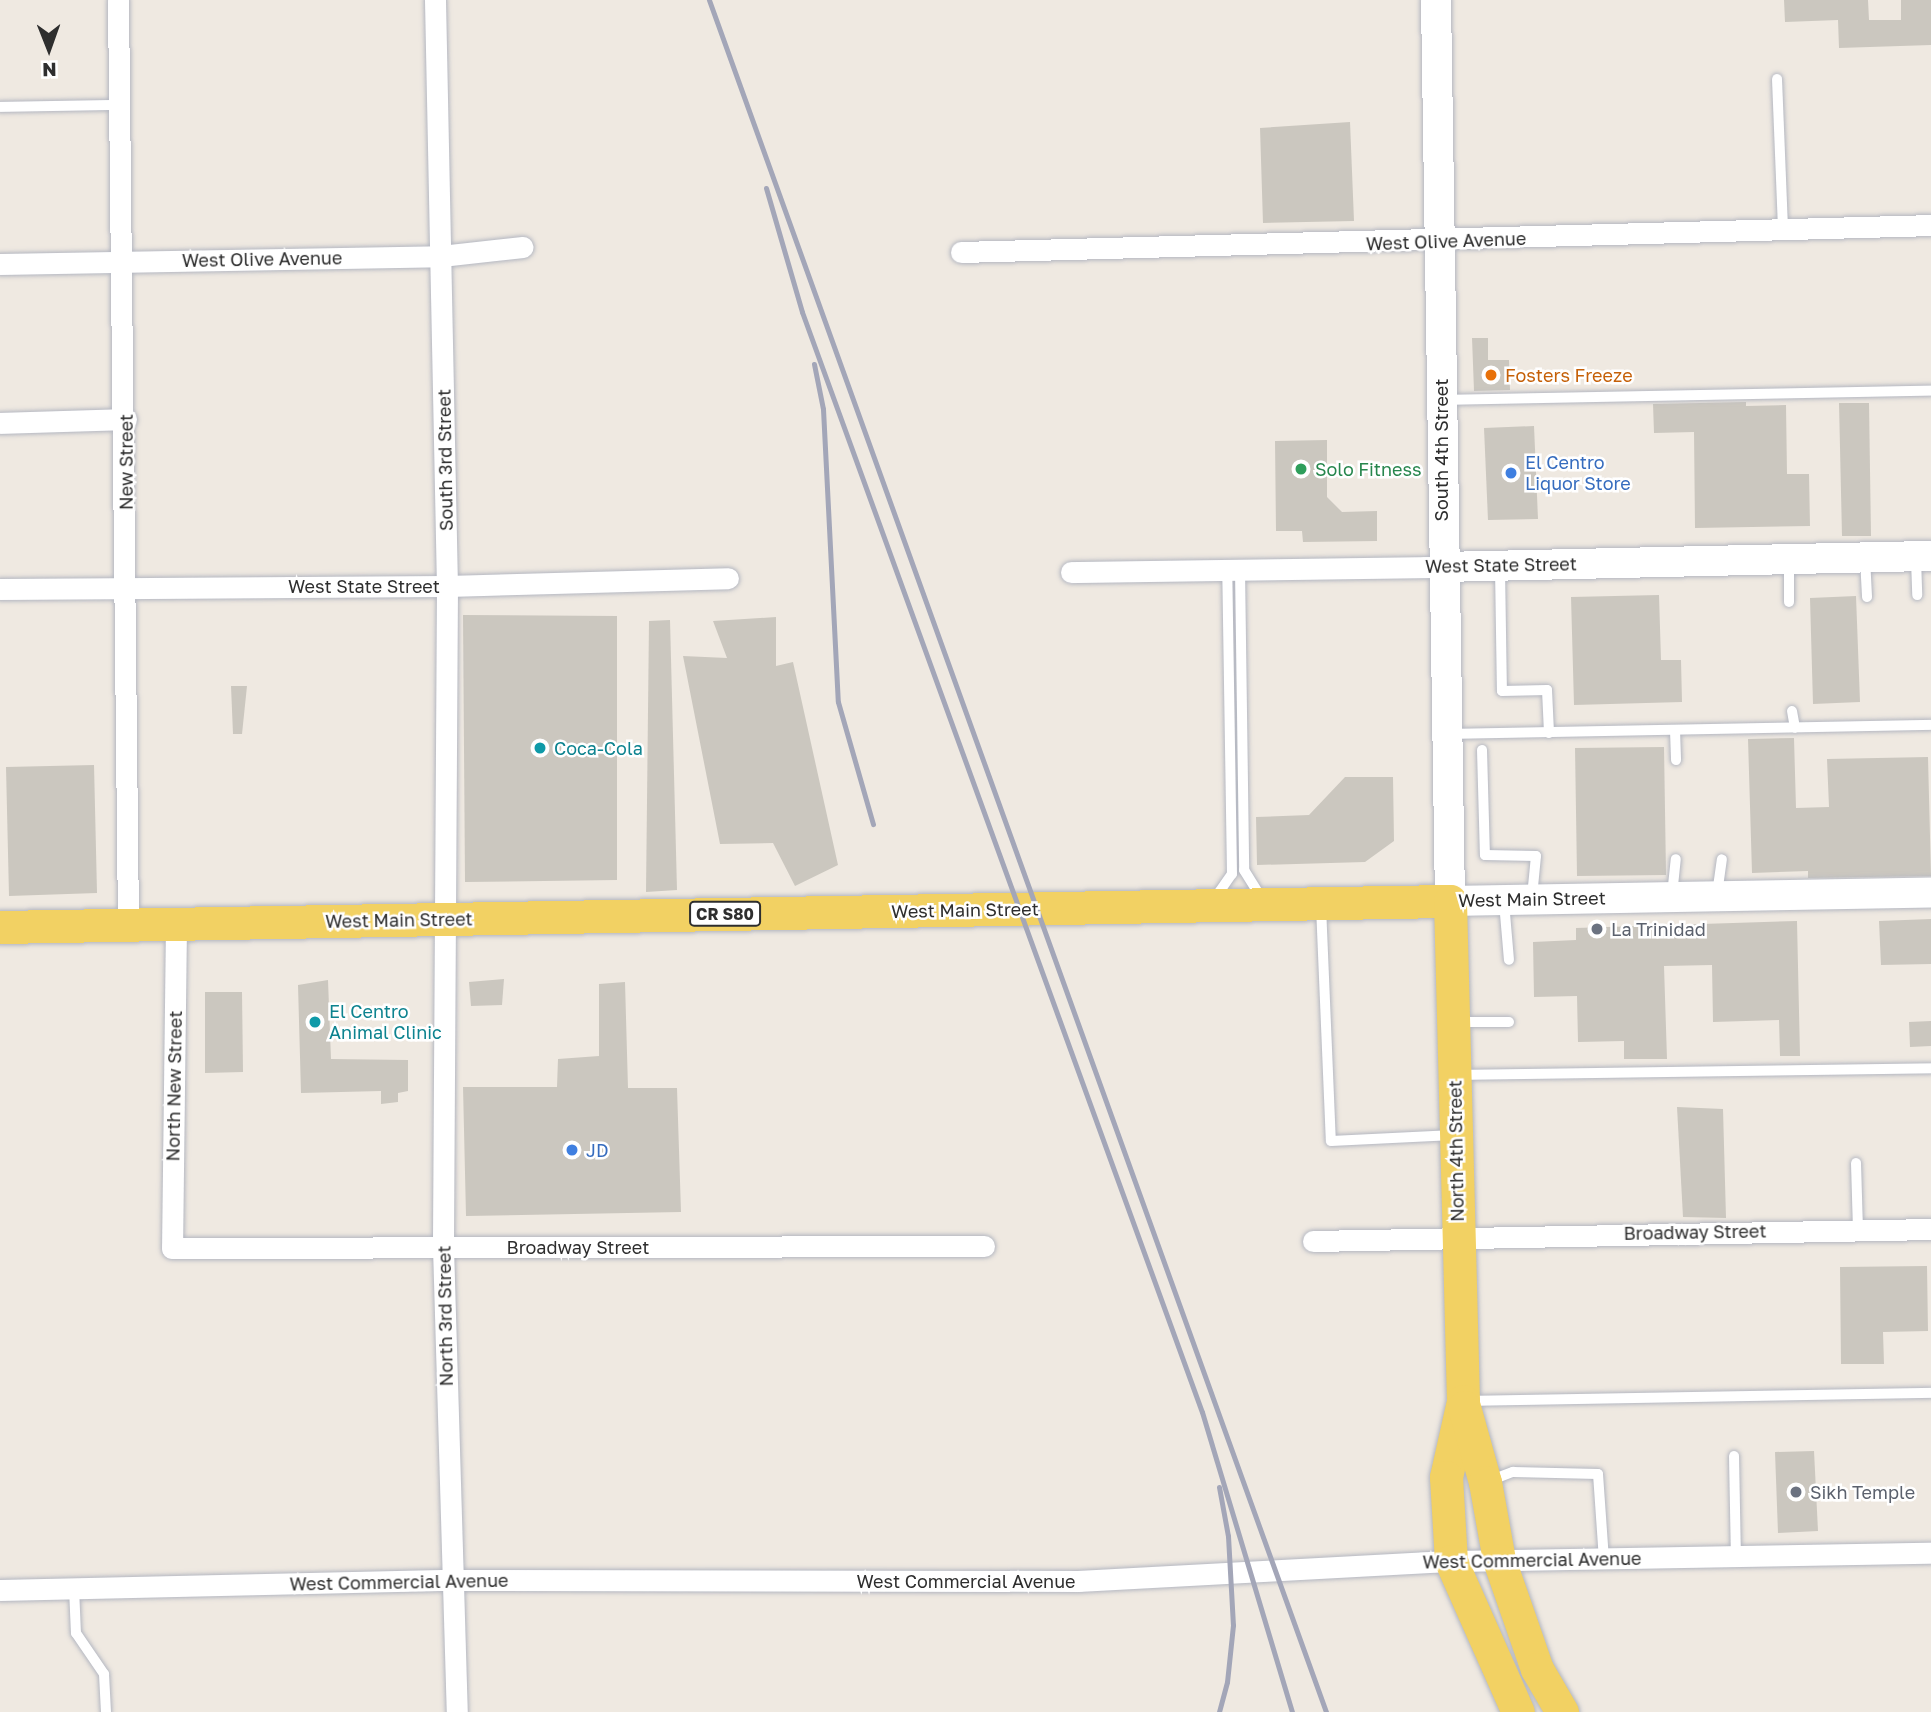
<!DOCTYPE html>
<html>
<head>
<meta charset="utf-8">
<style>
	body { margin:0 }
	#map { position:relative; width:1931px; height:1712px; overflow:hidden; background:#efe9e1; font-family:"Golos Text",sans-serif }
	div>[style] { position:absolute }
	.building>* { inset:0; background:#cbc7bf }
	.roads { filter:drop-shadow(0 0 2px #b4b7c1) drop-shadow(0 0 2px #b4b7c1) }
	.lane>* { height:10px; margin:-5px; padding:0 5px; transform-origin:5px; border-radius:5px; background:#fff }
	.street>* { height:21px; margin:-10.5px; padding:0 10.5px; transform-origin:10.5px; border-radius:10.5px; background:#fff }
	.secondary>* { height:30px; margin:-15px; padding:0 15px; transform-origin:15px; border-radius:15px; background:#fff }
	.primary>* { height:33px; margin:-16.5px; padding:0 16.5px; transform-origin:16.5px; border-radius:16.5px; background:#f2d163 }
	.rail>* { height:5px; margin:-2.5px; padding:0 2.5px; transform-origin:2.5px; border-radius:2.5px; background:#a3a6b8 }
	.dots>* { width:19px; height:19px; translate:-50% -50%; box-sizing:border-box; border:4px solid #fff; border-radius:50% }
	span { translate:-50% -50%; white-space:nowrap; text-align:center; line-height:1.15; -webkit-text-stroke:5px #fff; paint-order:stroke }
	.shield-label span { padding:2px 5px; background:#fff; border:2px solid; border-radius:5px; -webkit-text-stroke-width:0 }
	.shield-label { font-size:16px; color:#2e2e2e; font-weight:700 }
	.street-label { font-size:18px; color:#2e2e2e }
	.food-label { font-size:18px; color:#c56008 }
	.left { translate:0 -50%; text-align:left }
	.shop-label { font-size:18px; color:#366cbe }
	.leisure-label { font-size:18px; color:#27864d }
	.culture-label { font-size:18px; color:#0d838f }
	.worship-label { font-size:18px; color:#5b616d }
	.north { position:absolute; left:14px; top:14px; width:70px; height:70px; -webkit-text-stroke:5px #fff; paint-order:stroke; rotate:179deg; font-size:19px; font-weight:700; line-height:28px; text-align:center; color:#2e2e2e }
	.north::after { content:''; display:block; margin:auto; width:24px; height:32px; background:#2e2e2e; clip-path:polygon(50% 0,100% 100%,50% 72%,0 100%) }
</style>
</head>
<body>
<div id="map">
	<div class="building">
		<div style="clip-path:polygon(1784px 0,1868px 0,1869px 20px,1901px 20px,1901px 0,1931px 0,1931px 45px,1839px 48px,1838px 20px,1785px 22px)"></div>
		<div style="clip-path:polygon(1350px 122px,1354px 221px,1263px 223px,1260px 128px)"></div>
		<div style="clip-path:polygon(1472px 338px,1488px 338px,1488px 360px,1509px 360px,1510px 390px,1474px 391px)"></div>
		<div style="clip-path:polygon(1746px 402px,1746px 406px,1786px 405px,1787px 474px,1809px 474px,1810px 526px,1695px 528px,1694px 432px,1654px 433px,1653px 404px)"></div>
		<div style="clip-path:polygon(1839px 403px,1869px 403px,1871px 536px,1842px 536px)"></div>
		<div style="clip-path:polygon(1534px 426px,1538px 519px,1488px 520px,1484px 428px)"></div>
		<div style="clip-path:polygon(1327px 440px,1327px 497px,1342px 512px,1377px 511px,1377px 541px,1303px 542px,1302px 531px,1276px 531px,1275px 441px)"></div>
		<div style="clip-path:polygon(1659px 595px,1661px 660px,1681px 660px,1682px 702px,1574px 705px,1571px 597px)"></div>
		<div style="clip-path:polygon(1856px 596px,1860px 702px,1813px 704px,1810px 598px)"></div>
		<div style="clip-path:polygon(463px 615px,617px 616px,617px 880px,465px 882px)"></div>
		<div style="clip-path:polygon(776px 617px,776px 666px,793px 662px,838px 865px,795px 886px,773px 843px,720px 844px,683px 656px,727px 658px,713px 621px)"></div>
		<div style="clip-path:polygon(670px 620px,677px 890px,646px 892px,649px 621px)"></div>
		<div style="clip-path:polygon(231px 686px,247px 686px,242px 734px,233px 734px)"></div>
		<div style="clip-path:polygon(1794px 738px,1796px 808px,1829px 807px,1827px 759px,1928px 757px,1931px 876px,1808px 878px,1808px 871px,1752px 873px,1748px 739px)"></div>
		<div style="clip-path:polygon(1664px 747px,1666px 875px,1577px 876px,1575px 748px)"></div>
		<div style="clip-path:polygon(94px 765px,97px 893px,9px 896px,6px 767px)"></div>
		<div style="clip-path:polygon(1345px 777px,1393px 777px,1394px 841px,1365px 862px,1257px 865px,1256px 817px,1309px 815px)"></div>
		<div style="clip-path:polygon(1931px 919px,1931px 964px,1881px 965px,1879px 921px)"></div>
		<div style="clip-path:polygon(1797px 921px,1800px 1056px,1780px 1056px,1779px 1020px,1713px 1022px,1712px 965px,1664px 966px,1667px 1059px,1624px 1059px,1624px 1041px,1578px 1042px,1577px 996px,1534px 997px,1533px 942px,1576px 940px,1576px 928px)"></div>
		<div style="clip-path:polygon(504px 979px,502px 1005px,471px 1006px,469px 982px)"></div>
		<div style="clip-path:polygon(328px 980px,331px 1059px,408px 1060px,408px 1091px,398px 1093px,398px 1102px,381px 1104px,381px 1091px,301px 1093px,298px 985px)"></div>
		<div style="clip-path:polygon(625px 982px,628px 1088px,677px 1088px,681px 1212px,466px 1216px,463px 1087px,557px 1087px,558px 1059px,599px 1056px,599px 984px)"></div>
		<div style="clip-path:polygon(205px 992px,242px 992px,243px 1072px,205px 1073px)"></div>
		<div style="clip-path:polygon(1931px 1021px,1931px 1046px,1910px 1047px,1909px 1022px)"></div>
		<div style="clip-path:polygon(1677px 1107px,1723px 1109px,1726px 1218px,1683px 1217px)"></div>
		<div style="clip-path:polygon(1927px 1266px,1928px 1331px,1883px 1332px,1884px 1364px,1841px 1364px,1840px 1267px)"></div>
		<div style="clip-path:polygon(1814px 1451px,1818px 1531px,1778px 1533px,1775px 1452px)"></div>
	</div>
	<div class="roads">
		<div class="lane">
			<div style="left:1777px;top:79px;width:151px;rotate:87.7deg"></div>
			<div style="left:0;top:107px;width:120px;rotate:-1deg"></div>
			<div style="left:1444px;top:400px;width:487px;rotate:-1.1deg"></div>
			<div style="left:1865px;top:558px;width:39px;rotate:87deg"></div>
			<div style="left:1916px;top:559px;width:36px;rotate:88deg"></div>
			<div style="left:1789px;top:563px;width:39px;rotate:90deg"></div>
			<div style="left:1500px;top:568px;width:123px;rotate:89.1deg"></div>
			<div style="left:1502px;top:691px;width:45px;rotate:-1.3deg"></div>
			<div style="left:1547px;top:690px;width:43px;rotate:87.3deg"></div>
			<div style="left:1240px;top:569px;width:301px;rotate:89.2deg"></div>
			<div style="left:1244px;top:870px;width:32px;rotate:58deg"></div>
			<div style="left:1792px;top:711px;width:17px;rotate:80deg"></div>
			<div style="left:1675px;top:730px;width:30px;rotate:88deg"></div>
			<div style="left:1451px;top:734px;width:480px;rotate:-1.1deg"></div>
			<div style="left:1482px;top:750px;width:105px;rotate:88.4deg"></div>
			<div style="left:1485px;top:855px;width:51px;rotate:1.1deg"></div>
			<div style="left:1536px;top:856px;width:41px;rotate:95.6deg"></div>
			<div style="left:1717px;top:894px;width:35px;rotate:-82deg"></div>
			<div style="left:1672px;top:895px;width:36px;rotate:-84deg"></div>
			<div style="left:1215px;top:898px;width:29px;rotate:-55deg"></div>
			<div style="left:1232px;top:874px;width:304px;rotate:-90.9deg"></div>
			<div style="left:1504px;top:902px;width:58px;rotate:85.1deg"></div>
			<div style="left:1321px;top:906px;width:235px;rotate:87.6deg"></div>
			<div style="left:1331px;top:1141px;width:123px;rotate:-2.8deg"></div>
			<div style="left:1456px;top:1022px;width:53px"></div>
			<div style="left:1458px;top:1075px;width:473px;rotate:-0.8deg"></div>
			<div style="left:1856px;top:1163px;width:67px;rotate:88.3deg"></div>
			<div style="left:1468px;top:1401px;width:463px;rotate:-1deg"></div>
			<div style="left:1734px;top:1456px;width:100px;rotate:88.9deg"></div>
			<div style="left:1489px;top:1481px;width:26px;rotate:-21deg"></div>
			<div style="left:1513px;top:1472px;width:85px;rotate:1.3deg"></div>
			<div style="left:1598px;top:1474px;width:85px;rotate:86deg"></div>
			<div style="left:74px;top:1588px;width:45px;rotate:87.5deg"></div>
			<div style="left:76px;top:1633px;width:50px;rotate:55.7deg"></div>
			<div style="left:104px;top:1674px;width:38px;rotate:87deg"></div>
		</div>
		<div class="street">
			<div style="left:118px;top:0;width:925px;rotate:89.38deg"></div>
			<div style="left:435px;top:0;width:586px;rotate:88.83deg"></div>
			<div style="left:447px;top:586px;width:661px;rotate:90.35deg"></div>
			<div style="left:443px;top:1247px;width:465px;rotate:88.3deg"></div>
			<div style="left:961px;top:252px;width:970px;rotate:-1.59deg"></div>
			<div style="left:0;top:264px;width:441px;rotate:-1deg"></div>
			<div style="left:441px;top:256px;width:82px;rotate:-6.3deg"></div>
			<div style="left:0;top:423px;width:126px;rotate:-1.8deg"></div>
			<div style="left:1071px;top:572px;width:371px;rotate:-0.8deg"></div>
			<div style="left:0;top:589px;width:447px;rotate:-0.4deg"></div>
			<div style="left:447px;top:586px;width:281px;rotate:-1.6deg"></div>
			<div style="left:176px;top:924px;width:324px;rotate:90.7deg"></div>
			<div style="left:172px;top:1248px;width:812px;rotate:-0.14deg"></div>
			<div style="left:1313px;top:1241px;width:618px;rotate:-1.11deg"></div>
			<div style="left:0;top:1590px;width:452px;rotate:-1.3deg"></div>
			<div style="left:452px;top:1580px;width:627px;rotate:0.09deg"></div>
			<div style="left:1079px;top:1581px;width:373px;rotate:-3.1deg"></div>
			<div style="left:1451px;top:1561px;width:480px;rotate:-1deg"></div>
		</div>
		<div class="secondary">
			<div style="left:1436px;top:0;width:901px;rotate:89.11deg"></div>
			<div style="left:1450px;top:901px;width:481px;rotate:-1deg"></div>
			<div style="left:1442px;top:567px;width:489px;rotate:-1.3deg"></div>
		</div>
		<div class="primary">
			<div style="left:0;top:927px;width:1450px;rotate:-1.03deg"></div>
			<div style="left:1450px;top:901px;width:500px;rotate:88.51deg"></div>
			<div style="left:1463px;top:1401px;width:78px;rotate:102.6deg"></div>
			<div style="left:1446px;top:1477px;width:84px;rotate:86.6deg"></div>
			<div style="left:1451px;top:1561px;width:165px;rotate:66.1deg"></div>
			<div style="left:1464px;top:1407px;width:78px;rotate:74.4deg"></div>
			<div style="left:1485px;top:1482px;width:79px;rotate:79.8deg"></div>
			<div style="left:1499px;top:1560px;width:115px;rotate:70.8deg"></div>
			<div style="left:1537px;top:1669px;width:50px;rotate:59.8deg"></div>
		</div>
	</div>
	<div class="rail">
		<div style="left:709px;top:0;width:1820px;rotate:70.18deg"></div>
		<div style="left:766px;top:188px;width:129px;rotate:73.8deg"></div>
		<div style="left:802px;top:312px;width:1170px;rotate:70.02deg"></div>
		<div style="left:1202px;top:1412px;width:313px;rotate:73.3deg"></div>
		<div style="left:814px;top:364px;width:46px;rotate:78.7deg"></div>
		<div style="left:823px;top:409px;width:293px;rotate:87.1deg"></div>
		<div style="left:838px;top:702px;width:127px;rotate:74deg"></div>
		<div style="left:1219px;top:1487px;width:50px;rotate:79.6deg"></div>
		<div style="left:1228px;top:1536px;width:89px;rotate:86.8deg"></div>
		<div style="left:1233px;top:1625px;width:57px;rotate:96deg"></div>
		<div style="left:1227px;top:1682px;width:31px;rotate:105deg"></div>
	</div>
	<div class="dots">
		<div style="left:1491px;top:375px;background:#e8710a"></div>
		<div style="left:1301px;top:469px;background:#2e9e5b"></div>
		<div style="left:1511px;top:473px;background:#3f7fe0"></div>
		<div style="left:540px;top:748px;background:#0f9aa8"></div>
		<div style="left:1597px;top:929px;background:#6b7280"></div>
		<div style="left:315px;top:1022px;background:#0f9aa8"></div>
		<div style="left:572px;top:1150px;background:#3f7fe0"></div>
		<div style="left:1796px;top:1492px;background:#6b7280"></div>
	</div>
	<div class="shield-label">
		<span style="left:725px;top:914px">CR S80</span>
	</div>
	<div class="street-label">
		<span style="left:1446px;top:241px;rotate:-2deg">West Olive Avenue</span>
		<span style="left:262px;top:259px;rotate:-1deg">West Olive Avenue</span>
		<span style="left:1441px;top:450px;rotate:-90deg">South 4th Street</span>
		<span style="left:445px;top:460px;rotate:-91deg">South 3rd Street</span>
		<span style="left:126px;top:462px;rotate:-90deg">New Street</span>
		<span style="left:1501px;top:565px;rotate:-1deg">West State Street</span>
		<span style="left:364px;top:586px">West State Street</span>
		<span style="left:1532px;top:899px;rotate:-1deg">West Main Street</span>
		<span style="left:965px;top:910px;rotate:-1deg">West Main Street</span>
		<span style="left:399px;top:920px;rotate:-1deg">West Main Street</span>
		<span style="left:174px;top:1086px;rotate:-89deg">North New Street</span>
		<span style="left:1456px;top:1151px;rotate:-91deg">North 4th Street</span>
		<span style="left:1695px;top:1232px;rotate:-1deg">Broadway Street</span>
		<span style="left:578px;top:1247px">Broadway Street</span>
		<span style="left:445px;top:1316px;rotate:-91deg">North 3rd Street</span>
		<span style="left:1532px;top:1560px;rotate:-1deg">West Commercial Avenue</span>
		<span style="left:966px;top:1581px">West Commercial Avenue</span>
		<span style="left:399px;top:1582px;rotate:-1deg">West Commercial Avenue</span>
	</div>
	<div class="food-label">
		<span class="left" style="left:1505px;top:375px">Fosters Freeze</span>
	</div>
	<div class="shop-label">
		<span class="left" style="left:1525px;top:473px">El Centro<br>Liquor Store</span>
		<span class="left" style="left:586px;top:1150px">JD</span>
	</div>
	<div class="leisure-label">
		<span class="left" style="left:1315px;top:469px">Solo Fitness</span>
	</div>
	<div class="culture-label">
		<span class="left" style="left:554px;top:748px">Coca-Cola</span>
		<span class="left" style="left:329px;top:1022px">El Centro<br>Animal Clinic</span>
	</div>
	<div class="worship-label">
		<span class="left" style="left:1611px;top:929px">La Trinidad</span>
		<span class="left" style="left:1810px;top:1492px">Sikh Temple</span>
	</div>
	<div class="north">N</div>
</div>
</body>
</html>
